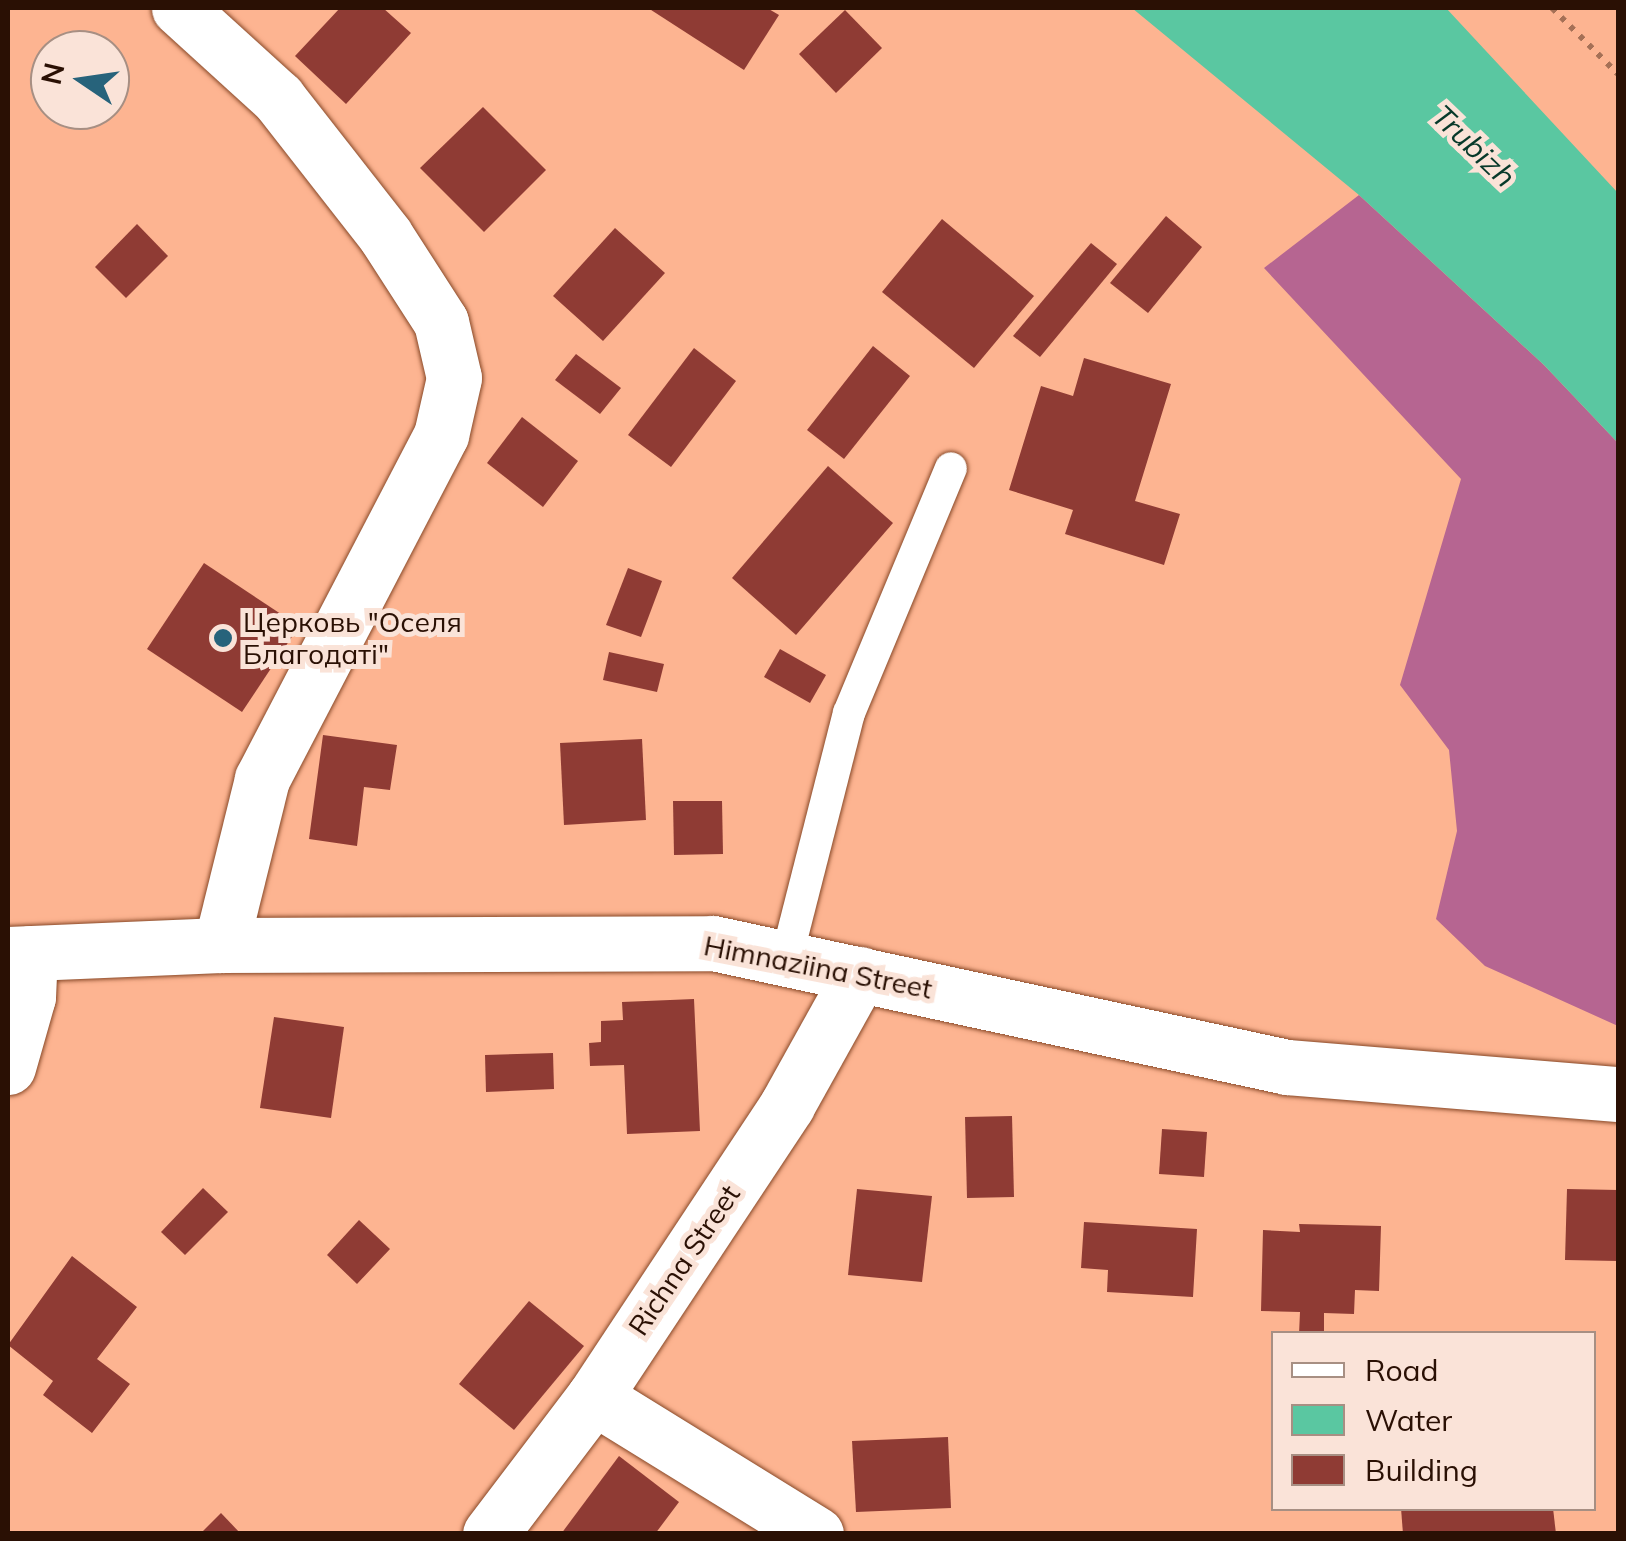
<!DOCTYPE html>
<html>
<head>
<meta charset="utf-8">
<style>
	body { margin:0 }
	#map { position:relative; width:1626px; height:1541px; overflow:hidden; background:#fdb491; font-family:Mulish,sans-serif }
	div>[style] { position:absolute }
	.forest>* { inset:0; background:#b66591 }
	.water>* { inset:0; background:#5ac7a1 }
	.building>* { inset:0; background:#8f3b34 }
	.path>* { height:6px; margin-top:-3px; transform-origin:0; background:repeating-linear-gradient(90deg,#a57056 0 5px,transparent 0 13px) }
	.roads { filter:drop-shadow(0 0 2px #884928) drop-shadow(0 0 2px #884928) }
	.service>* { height:32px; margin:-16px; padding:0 16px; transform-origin:16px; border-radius:16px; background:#fff }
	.minor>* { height:55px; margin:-27.5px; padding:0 27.5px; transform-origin:27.5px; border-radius:27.5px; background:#fff }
	.dots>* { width:28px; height:28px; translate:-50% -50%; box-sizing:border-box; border:5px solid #fae3d8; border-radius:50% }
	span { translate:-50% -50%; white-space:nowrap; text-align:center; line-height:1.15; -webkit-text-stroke:10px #fae3d8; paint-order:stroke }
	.poi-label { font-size:28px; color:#2a1004 }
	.left { translate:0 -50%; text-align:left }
	.street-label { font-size:28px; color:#2a1004 }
	.water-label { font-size:30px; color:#07392a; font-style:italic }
	.frame { position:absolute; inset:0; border:10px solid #2a1004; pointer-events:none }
	.legend { position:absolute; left:1271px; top:1331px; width:325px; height:180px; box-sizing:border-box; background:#fae3d8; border:2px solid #a78f83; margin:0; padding:12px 18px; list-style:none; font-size:30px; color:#2a1004 }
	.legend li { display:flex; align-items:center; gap:20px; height:50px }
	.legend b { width:50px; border:2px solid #a78f83 }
	.north { position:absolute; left:30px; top:30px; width:100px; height:100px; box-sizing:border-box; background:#fae3d8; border:2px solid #a78f83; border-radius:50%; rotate:283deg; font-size:28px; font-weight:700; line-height:40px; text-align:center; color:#2a1004 }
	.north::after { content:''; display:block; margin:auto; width:35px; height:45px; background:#27637b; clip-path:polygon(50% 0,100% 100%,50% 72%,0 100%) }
</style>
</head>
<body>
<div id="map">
	<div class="forest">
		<div style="clip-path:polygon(1359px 195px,1544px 365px,1618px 443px,1618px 1026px,1485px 966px,1436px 919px,1457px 831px,1449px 750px,1400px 685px,1461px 479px,1264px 268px)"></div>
	</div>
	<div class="water">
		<div style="clip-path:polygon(1132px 8px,1446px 8px,1618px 193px,1618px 443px,1544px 365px,1359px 195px)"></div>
	</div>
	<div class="building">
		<div style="clip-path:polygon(340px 8px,383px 8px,411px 33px,346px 104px,295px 56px)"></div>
		<div style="clip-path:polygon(648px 8px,767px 8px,779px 15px,744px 70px)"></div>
		<div style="clip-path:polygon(845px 10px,882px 48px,836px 93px,799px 54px)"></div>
		<div style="clip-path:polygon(483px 107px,546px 170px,484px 232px,420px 168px)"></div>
		<div style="clip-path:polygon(1166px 216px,1202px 247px,1148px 313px,1110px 283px)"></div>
		<div style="clip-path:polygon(942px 219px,1034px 296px,974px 368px,882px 292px)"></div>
		<div style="clip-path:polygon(137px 224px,168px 256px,126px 298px,95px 267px)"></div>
		<div style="clip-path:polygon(615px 228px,665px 273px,603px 341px,553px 296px)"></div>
		<div style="clip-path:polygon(1091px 243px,1117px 264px,1040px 357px,1013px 336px)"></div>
		<div style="clip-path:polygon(873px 346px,910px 376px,844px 459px,807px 430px)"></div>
		<div style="clip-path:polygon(694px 348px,736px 381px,671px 467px,628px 435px)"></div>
		<div style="clip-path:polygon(576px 354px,621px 388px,600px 414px,555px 380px)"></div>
		<div style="clip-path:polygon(1084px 358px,1171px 384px,1135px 501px,1180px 514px,1164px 565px,1065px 534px,1073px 510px,1009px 490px,1041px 386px,1073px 396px)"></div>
		<div style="clip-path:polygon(522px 417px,578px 461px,543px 507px,487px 463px)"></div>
		<div style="clip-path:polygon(828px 466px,893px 523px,796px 635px,732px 578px)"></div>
		<div style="clip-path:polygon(204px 563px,299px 626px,242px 712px,147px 649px)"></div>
		<div style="clip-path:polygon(628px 568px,662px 581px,641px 637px,606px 625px)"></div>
		<div style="clip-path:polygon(780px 649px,826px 675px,810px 703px,764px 677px)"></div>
		<div style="clip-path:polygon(609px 652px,664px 664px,657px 692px,603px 680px)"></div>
		<div style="clip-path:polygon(323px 735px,397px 745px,390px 790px,364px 787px,357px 846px,309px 839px)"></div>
		<div style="clip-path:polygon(642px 739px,646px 820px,564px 825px,560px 743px)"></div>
		<div style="clip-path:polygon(673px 801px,722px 801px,723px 854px,674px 855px)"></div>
		<div style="clip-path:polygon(694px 999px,700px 1131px,627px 1134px,624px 1065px,590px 1066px,589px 1043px,601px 1042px,601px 1021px,623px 1020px,622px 1002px)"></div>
		<div style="clip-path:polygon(274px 1017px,344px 1027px,331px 1118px,260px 1108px)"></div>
		<div style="clip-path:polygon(553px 1053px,554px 1089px,486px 1092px,485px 1055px)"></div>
		<div style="clip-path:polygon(1012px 1116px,1014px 1197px,967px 1198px,965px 1117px)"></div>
		<div style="clip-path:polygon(1162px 1129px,1207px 1132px,1204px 1177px,1159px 1174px)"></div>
		<div style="clip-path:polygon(203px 1188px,228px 1212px,185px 1255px,161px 1232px)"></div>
		<div style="clip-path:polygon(857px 1189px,932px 1196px,922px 1282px,848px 1275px)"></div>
		<div style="clip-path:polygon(1567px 1189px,1618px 1190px,1618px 1261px,1565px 1260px)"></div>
		<div style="clip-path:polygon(359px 1220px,390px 1249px,357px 1284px,327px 1255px)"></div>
		<div style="clip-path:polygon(1084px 1222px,1197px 1229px,1193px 1297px,1107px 1292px,1108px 1270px,1081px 1268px)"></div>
		<div style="clip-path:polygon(1299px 1224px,1381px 1226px,1379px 1291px,1355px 1290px,1354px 1314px,1324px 1313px,1324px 1334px,1299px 1334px,1300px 1312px,1261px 1311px,1263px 1230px,1300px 1232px)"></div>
		<div style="clip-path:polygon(72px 1256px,137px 1307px,97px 1359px,130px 1384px,92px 1433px,43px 1395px,53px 1381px,8px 1345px)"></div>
		<div style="clip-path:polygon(529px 1301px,584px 1346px,514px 1430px,459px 1384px)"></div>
		<div style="clip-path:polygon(948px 1437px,951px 1508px,856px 1512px,852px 1441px)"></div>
		<div style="clip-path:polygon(619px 1456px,679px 1502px,655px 1534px,561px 1534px)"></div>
		<div style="clip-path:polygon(1401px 1508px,1553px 1508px,1556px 1534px,1403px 1534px)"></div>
		<div style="clip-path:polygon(221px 1513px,241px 1534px,200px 1534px)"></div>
	</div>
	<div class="path">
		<div style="left:1552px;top:8px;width:93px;rotate:45deg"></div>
	</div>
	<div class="roads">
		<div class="service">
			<div style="left:787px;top:956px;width:251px;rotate:-75.7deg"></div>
			<div style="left:849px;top:713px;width:265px;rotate:-67.4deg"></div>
		</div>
		<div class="minor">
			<div style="left:179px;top:8px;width:134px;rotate:42.3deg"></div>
			<div style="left:278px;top:98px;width:174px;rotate:52deg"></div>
			<div style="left:385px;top:235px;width:103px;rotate:57.2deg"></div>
			<div style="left:441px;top:322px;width:57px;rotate:76.9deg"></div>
			<div style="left:454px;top:378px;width:58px;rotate:102.8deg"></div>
			<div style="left:441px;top:435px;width:388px;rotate:117.5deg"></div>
			<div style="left:262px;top:779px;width:171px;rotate:103.9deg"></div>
			<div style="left:8px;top:954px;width:213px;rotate:-2.4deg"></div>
			<div style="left:221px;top:945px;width:492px;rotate:-0.2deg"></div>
			<div style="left:713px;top:943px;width:587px;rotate:12.19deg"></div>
			<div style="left:1287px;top:1067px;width:332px;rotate:4.7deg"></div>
			<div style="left:8px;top:1067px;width:73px;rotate:-74.1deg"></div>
			<div style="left:28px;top:997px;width:44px;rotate:-87.4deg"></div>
			<div style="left:594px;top:1397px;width:261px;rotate:31.7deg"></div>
			<div style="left:490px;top:1534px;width:172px;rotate:-52.8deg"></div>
			<div style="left:594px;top:1397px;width:350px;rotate:-56.5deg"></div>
			<div style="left:787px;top:1105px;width:150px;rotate:-60.9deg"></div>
		</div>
	</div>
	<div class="dots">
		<div style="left:223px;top:638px;background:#27637b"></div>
	</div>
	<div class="poi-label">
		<span class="left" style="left:243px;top:638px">Церковь "Оселя<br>Благодаті"</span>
	</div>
	<div class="street-label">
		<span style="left:818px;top:967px;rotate:11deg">Himnaziina Street</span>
		<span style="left:684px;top:1260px;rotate:-56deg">Richna Street</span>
	</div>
	<div class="water-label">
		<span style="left:1474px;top:146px;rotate:44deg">Trubizh</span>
	</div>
	<div class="frame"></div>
	<ul class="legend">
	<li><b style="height:12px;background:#fff"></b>Road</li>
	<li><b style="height:28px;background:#5ac7a1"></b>Water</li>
	<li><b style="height:28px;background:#8f3b34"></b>Building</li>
	</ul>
	<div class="north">N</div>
</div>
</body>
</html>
